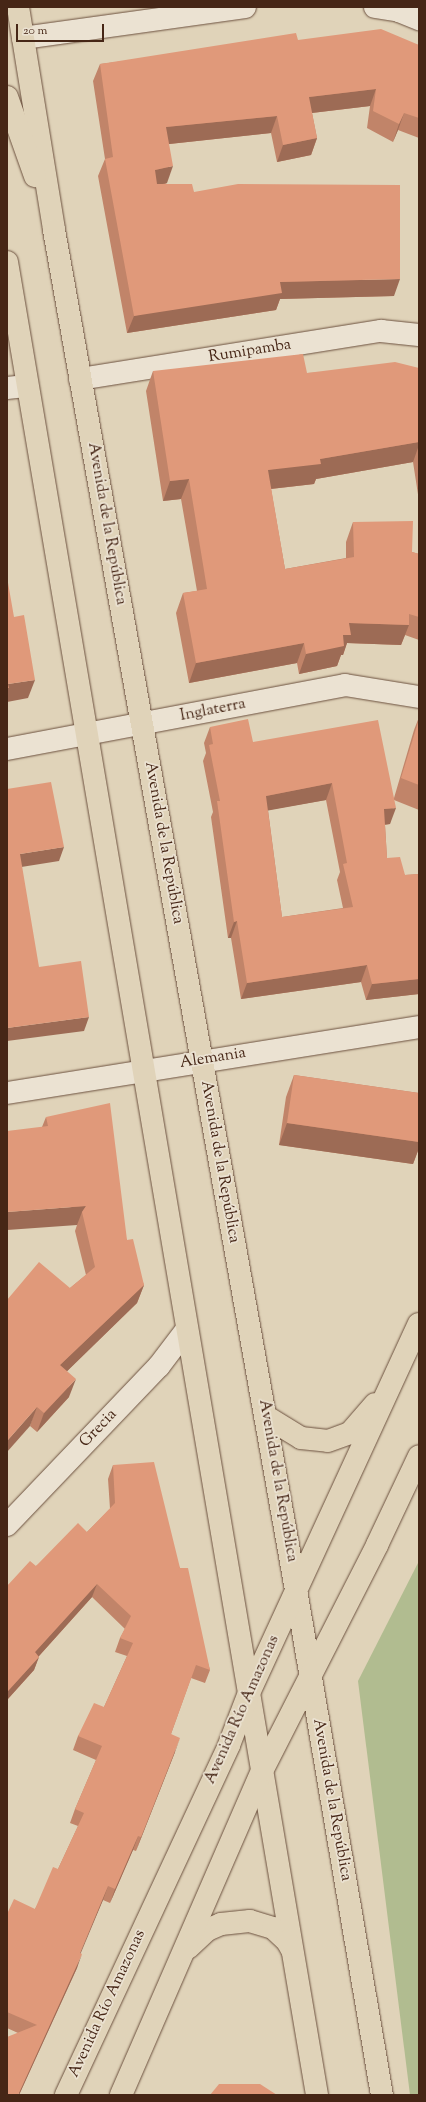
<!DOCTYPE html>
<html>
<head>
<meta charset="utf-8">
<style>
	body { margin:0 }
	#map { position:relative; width:426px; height:2102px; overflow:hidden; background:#e0d3b9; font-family:"Sorts Mill Goudy",serif }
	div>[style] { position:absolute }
	.green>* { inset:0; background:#b1bc90 }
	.roads { filter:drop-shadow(0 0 1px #6c513f) drop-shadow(0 0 1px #6c513f) }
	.minor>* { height:22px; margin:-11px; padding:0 11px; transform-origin:11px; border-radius:11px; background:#ebe2d2 }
	.major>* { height:22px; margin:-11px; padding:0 11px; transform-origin:11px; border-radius:11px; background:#e0d3b9 }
	.wall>* { inset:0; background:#c18469 }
	.shaded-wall>* { inset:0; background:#9d6b55 }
	.building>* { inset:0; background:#e0997a }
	span { translate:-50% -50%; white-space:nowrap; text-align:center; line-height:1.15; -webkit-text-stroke:3.5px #ebe2d2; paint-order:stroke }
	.street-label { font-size:16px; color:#462616 }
	.frame { position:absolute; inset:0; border:8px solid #462616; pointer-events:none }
	.scale { position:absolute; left:16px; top:24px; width:88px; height:18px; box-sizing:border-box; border:2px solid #462616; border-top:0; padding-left:5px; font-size:12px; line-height:14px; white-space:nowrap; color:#462616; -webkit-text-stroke:3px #ebe2d2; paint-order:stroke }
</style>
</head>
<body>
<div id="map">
	<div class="green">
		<div style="clip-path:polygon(419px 1561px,419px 2095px,410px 2095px,358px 1681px)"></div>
	</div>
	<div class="roads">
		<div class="minor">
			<div style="left:375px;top:7px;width:24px;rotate:9deg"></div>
			<div style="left:399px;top:11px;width:22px;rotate:22deg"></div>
			<div style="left:23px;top:38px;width:224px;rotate:-7.9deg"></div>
			<div style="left:80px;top:379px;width:305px;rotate:-9.1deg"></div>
			<div style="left:381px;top:331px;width:38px;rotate:6deg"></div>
			<div style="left:7px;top:388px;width:20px;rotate:-6deg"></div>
			<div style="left:7px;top:749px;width:344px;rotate:-10.7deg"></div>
			<div style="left:345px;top:685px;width:75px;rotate:9.2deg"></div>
			<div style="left:7px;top:1093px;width:417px;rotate:-9.1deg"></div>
			<div style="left:7px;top:1525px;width:220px;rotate:-46.3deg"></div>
			<div style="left:159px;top:1366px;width:46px;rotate:-52.9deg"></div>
		</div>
		<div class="major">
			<div style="left:18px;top:7px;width:226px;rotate:80.8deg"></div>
			<div style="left:54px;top:230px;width:1381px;rotate:79.91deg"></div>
			<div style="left:296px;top:1590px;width:512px;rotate:80.34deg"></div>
			<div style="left:7px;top:97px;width:84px;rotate:70.5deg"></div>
			<div style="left:7px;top:262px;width:1859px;rotate:80.4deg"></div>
			<div style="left:265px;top:1416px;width:42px;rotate:31.4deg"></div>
			<div style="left:301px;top:1438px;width:27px;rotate:6deg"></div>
			<div style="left:328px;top:1441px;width:23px;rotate:-20deg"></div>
			<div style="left:350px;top:1433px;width:38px;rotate:-49deg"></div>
			<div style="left:188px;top:1948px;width:26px;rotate:-43deg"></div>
			<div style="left:207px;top:1930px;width:15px;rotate:-23deg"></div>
			<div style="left:221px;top:1924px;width:29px;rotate:-6deg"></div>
			<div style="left:250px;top:1921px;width:24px;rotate:17deg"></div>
			<div style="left:273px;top:1928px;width:19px;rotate:43deg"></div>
			<div style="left:287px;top:1941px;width:10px;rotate:61deg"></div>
			<div style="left:66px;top:2095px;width:386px;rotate:-65deg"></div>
			<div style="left:229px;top:1745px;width:56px;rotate:-69deg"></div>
			<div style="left:249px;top:1693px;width:406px;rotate:-65.3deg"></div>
			<div style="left:121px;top:2095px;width:353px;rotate:-66.5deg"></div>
			<div style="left:262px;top:1771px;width:254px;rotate:-63deg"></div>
			<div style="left:377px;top:1545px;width:98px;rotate:-64.7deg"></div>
		</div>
	</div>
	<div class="wall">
		<div style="clip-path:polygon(298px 40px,419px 45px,419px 138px,398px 130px,393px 142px,367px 128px,370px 106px,312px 113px,317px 138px,311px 155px,277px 162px,271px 133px,169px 144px,167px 183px,165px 184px,194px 192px,394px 296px,280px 299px,276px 310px,127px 333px,98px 176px,105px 159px,93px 81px,100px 64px)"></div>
		<div style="clip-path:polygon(419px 368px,419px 501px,413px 462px,316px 479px,314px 484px,271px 489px,285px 569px,346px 558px,346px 542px,353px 522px,412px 552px,419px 554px,419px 640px,405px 635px,401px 645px,347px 643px,343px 655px,341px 655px,337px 666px,299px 674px,297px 663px,189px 683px,176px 613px,183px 593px,197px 591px,181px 499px,163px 501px,146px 391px,153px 371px,307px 373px)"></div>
		<div style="clip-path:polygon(evenodd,419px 717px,419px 810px,394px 800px,390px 824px,385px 825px,387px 858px,405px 875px,419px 874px,419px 994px,366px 1000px,361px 982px,241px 999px,231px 938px,228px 938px,211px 817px,213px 812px,203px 761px,206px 753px,204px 743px,210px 727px,253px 742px,394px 798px,414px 730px,419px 717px,326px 800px,340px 872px,337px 880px,343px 908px,282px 917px,268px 810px,326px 800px)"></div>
		<div style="clip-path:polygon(294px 1075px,419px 1093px,419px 1148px,413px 1164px,279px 1145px,286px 1097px)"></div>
		<div style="clip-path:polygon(46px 1117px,127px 1240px,144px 1285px,137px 1303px,67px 1371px,69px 1397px,37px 1432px,30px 1426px,70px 1288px,86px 1275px,75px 1231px,77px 1225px,42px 1127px)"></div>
		<div style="clip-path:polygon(113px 1465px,180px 1568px,210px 1670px,205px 1683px,191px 1678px,171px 1734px,175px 1752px,136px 1851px,133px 1850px,110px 1903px,103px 1900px,80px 1953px,77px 1968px,19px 2095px,18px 2033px,7px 2028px,7px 1914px,35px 1909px,58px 1869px,78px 1826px,70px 1823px,75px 1809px,96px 1760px,73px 1750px,78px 1736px,104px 1707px,127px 1656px,115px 1652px,120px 1638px,125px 1629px,92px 1597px,39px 1656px,34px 1670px,7px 1700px,7px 1586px,36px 1566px,87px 1532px,110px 1509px,108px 1479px)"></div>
	</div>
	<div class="shaded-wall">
		<div style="clip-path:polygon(376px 89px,370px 106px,303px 114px,309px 97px)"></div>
		<div style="clip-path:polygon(404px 113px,398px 130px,393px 142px,399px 124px)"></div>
		<div style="clip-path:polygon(277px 116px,271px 133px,160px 145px,166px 127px)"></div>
		<div style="clip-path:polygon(317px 138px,311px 155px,277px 162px,283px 145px)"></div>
		<div style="clip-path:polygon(173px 166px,167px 183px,149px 187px,155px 170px)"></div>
		<div style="clip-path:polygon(400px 279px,394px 296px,280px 299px,276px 310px,127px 333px,134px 316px,280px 282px)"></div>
		<div style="clip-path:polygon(419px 442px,419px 445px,413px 462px,316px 479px,314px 484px,261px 490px,268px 470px,320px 459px)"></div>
		<div style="clip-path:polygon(189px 479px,181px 499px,163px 501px,170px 481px)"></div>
		<div style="clip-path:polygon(349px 623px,409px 625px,401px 645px,347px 643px,343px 655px,341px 655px,337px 666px,299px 674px,306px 654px)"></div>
		<div style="clip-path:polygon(304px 643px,297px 663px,189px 683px,196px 663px)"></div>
		<div style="clip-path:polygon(35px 680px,28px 698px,7px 702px,7px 688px,8px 684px)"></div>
		<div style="clip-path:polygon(332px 783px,326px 800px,260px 812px,266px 796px)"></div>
		<div style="clip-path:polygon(396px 808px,390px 824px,378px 825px,384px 809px)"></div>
		<div style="clip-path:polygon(64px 847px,59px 861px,15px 868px,20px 854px)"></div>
		<div style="clip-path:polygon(237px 921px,231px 938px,228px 938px,234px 922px)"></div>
		<div style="clip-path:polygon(367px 965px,361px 982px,241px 999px,247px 983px)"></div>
		<div style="clip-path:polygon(419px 979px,419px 994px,366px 1000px,372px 984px)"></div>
		<div style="clip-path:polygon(89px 1017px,84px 1031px,7px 1041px,7px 1028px)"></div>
		<div style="clip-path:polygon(287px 1123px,419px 1142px,419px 1148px,413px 1164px,279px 1145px)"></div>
		<div style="clip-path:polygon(86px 1206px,82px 1212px,77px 1225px,7px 1230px,7px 1212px)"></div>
		<div style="clip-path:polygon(144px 1285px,137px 1303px,54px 1384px,60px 1365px)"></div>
		<div style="clip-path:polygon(76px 1379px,69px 1397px,37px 1432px,44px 1413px)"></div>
		<div style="clip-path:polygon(37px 1407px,30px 1426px,7px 1452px,7px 1441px)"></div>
		<div style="clip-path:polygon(97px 1584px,92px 1597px,30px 1666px,35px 1652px)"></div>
		<div style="clip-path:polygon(39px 1657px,34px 1670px,7px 1700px,7px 1695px,8px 1691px)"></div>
		<div style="clip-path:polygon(180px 1738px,175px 1752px,136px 1851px,141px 1837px)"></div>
		<div style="clip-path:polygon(138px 1836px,133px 1850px,110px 1903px,115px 1889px)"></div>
		<div style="clip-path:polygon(108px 1886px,103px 1900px,75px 1967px,80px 1953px)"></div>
		<div style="clip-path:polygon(82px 1954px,77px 1968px,19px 2095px,18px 2095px)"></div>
	</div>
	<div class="building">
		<div style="clip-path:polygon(381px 29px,419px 45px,419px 118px,404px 113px,399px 124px,373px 111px,376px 89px,309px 97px,317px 138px,283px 145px,277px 116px,166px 127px,173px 166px,155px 170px,157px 184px,192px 184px,194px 192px,238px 184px,400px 185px,400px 279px,280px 282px,282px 293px,134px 316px,105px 159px,113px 157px,100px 64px,296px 33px,298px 40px)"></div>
		<div style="clip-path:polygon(303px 354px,307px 373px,395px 362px,419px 368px,419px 442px,320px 459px,321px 464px,268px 470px,285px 569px,354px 557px,353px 522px,413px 521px,412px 552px,419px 554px,419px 617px,409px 614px,409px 625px,349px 623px,351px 635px,343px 635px,344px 646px,306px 654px,304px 643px,196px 663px,183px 593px,207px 589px,189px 479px,170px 481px,153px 371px)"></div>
		<div style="clip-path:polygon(7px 577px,14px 617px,24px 615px,35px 680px,8px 684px,9px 688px,7px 688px)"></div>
		<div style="clip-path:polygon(evenodd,248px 719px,253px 742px,378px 720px,396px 808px,384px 809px,387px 858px,400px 857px,405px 875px,419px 874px,419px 979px,372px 984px,367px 965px,247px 983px,237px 921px,234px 922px,217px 801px,220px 801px,209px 745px,213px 744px,210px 727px,248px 719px,332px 783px,347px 863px,343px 864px,353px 907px,282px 917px,266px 796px,332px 783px)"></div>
		<div style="clip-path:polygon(419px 719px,419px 785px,401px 778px)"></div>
		<div style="clip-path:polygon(51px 782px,64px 847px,20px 854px,39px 967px,81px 961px,89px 1017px,7px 1028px,7px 789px)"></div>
		<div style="clip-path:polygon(294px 1075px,419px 1093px,419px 1142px,287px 1123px)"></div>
		<div style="clip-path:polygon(110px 1103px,127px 1240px,133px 1239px,144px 1285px,60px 1365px,76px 1379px,44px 1413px,37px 1407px,7px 1441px,7px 1300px,39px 1262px,70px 1288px,95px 1267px,82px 1212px,86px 1206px,7px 1212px,7px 1131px,48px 1126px,46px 1117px)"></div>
		<div style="clip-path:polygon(154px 1462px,180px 1568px,188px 1568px,210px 1670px,196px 1665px,171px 1734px,180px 1738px,141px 1837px,138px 1836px,115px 1889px,108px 1886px,80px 1953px,82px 1954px,18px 2095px,7px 2095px,7px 2037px,37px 2025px,7px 2012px,7px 1914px,14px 1899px,35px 1909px,53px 1867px,58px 1869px,84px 1813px,75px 1809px,102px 1746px,78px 1736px,94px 1703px,104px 1707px,133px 1643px,120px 1638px,131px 1616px,97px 1584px,35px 1652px,39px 1657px,8px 1691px,7px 1689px,7px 1586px,30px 1561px,36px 1566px,78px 1523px,87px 1532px,115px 1503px,113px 1465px)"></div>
		<div style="clip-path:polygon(219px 2084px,260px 2084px,277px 2095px,210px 2095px)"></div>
	</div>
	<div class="street-label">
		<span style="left:250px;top:352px;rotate:-9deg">Rumipamba</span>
		<span style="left:106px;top:524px;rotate:80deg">Avenida de la República</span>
		<span style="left:213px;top:711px;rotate:-11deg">Inglaterra</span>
		<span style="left:163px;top:843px;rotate:80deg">Avenida de la República</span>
		<span style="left:213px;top:1059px;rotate:-9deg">Alemania</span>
		<span style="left:219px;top:1162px;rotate:80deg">Avenida de la República</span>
		<span style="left:99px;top:1429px;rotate:-46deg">Grecia</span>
		<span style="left:277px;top:1481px;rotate:80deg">Avenida de la República</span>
		<span style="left:243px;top:1710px;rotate:-66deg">Avenida Río Amazonas</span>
		<span style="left:331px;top:1800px;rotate:80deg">Avenida de la República</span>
		<span style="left:108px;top:2004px;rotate:-65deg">Avenida Río Amazonas</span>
	</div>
	<div class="frame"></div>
	<div class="scale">20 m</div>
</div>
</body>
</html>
